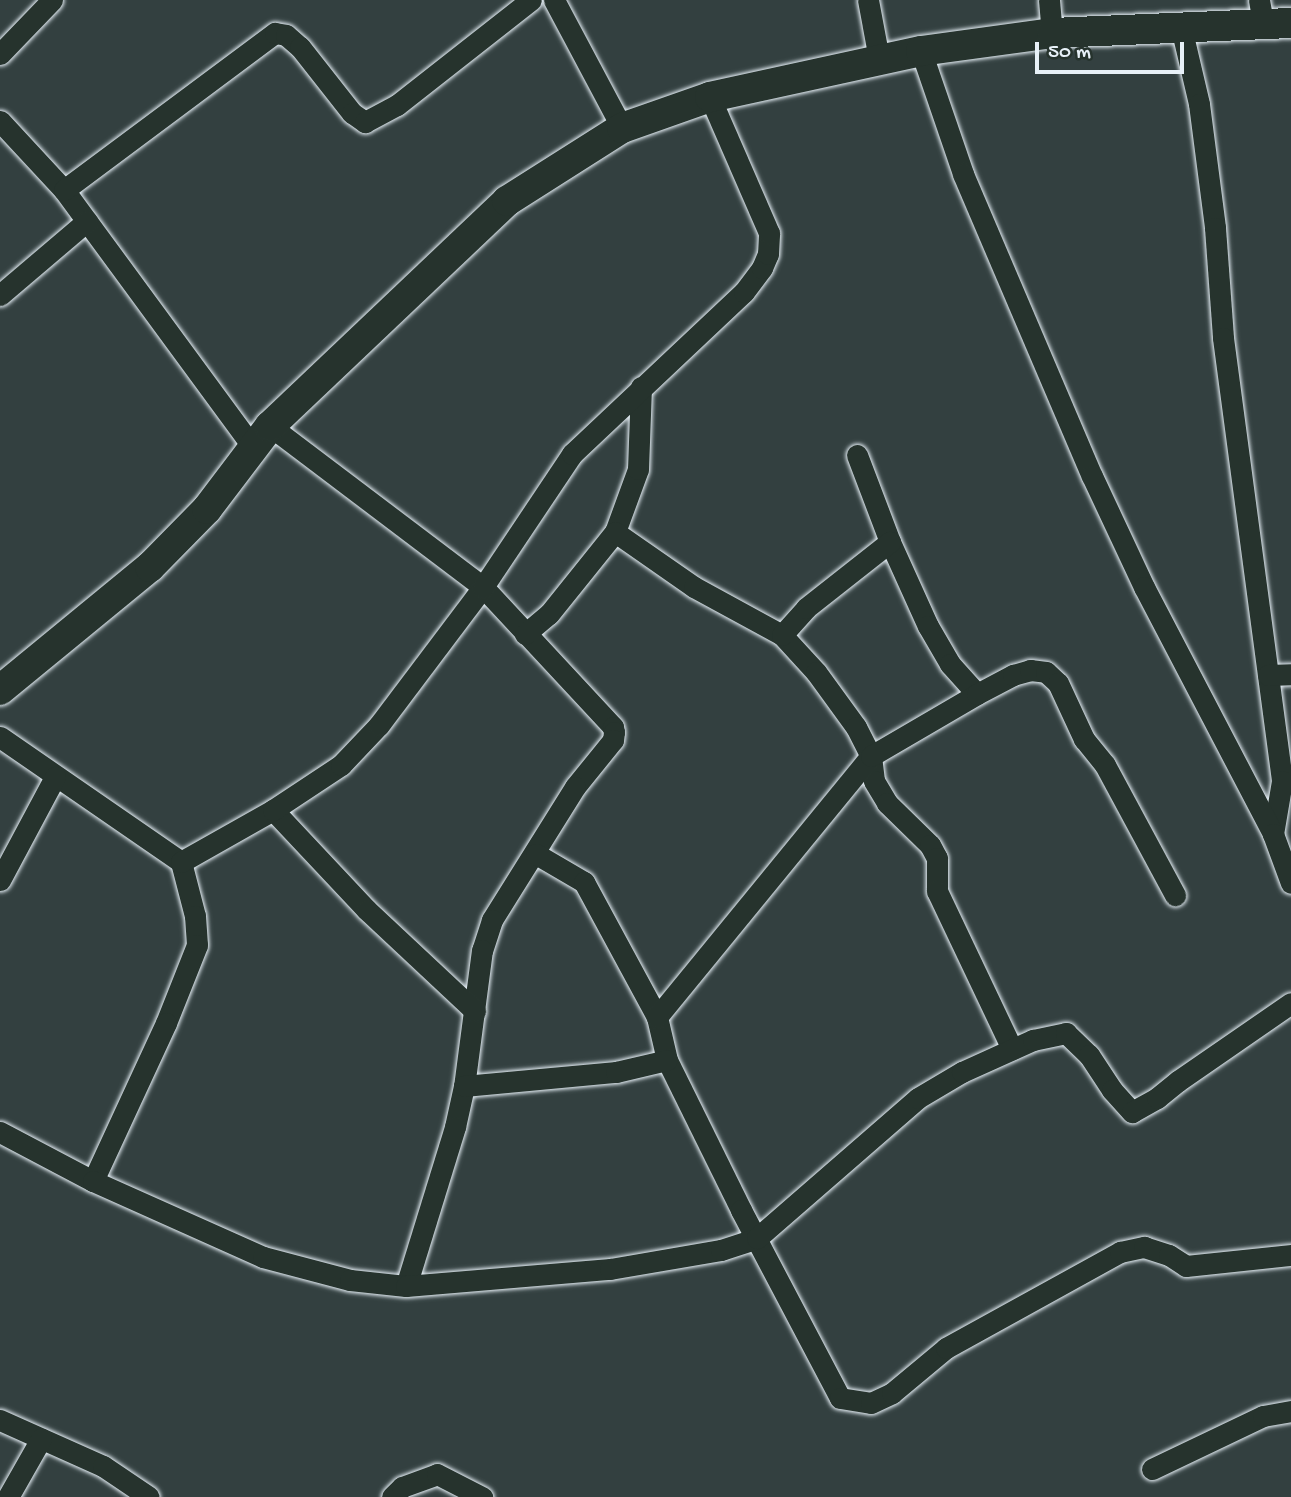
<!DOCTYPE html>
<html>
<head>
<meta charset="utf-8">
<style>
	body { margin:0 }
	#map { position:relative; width:1291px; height:1497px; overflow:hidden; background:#334040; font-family:"Gochi Hand",sans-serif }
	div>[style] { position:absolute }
	.roads { filter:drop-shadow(0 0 2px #e8f1f8) drop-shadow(0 0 2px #e8f1f8) }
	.street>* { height:21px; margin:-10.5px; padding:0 10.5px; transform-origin:10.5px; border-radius:10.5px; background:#26332d }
	.secondary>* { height:30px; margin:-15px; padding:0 15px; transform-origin:15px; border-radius:15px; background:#26332d }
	span { translate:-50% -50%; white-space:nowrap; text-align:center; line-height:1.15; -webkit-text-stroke:5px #26332d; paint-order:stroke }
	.scale { position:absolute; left:1035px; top:42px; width:149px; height:32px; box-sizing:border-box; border:4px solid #e8f1f8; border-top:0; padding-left:9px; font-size:21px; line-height:24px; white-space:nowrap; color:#e8f1f8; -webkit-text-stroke:5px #26332d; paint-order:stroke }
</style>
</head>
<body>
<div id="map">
	<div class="roads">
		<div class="street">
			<div style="left:554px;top:0;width:145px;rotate:62deg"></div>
			<div style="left:868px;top:0;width:60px;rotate:79.4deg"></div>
			<div style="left:1049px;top:0;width:33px;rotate:85deg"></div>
			<div style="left:1259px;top:0;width:22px;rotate:80deg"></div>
			<div style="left:1181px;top:27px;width:79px;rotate:76.8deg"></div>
			<div style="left:1199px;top:104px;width:125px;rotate:82.6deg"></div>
			<div style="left:1215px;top:228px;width:110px;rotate:85.8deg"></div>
			<div style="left:1223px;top:338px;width:447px;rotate:82.4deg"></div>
			<div style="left:1282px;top:781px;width:54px;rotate:99.6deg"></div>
			<div style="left:921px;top:51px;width:130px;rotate:71.1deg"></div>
			<div style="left:963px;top:174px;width:328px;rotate:66.9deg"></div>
			<div style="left:1092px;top:476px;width:123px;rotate:64.9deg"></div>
			<div style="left:1144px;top:587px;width:279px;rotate:62.4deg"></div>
			<div style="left:1273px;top:834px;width:52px;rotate:69.8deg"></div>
			<div style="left:0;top:54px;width:75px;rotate:-46.1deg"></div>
			<div style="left:0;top:121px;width:94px;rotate:47.2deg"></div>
			<div style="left:64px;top:190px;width:319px;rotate:53.7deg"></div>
			<div style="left:64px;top:190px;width:263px;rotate:-36.7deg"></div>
			<div style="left:275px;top:33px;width:11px;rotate:10deg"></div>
			<div style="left:286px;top:35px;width:18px;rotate:41deg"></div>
			<div style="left:300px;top:47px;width:84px;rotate:51.8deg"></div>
			<div style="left:352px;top:113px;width:16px;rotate:35deg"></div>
			<div style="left:365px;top:122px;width:36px;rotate:-28deg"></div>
			<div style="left:397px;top:105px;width:170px;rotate:-38.1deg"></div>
			<div style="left:0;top:295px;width:114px;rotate:-40.4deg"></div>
			<div style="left:270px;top:426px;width:267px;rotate:37.1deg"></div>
			<div style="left:483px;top:587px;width:191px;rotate:47.1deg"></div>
			<div style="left:613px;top:727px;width:5px;rotate:79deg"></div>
			<div style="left:614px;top:732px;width:8px;rotate:97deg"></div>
			<div style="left:613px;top:740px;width:60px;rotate:129deg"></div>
			<div style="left:575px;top:787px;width:157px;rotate:122deg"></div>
			<div style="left:492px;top:920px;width:32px;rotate:108deg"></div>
			<div style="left:482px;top:950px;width:137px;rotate:97.5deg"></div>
			<div style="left:464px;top:1086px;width:42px;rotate:102.4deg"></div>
			<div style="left:455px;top:1127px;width:166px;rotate:107.1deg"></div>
			<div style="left:857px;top:455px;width:93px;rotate:69.2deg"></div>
			<div style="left:890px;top:542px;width:92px;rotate:65.7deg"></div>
			<div style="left:928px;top:626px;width:44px;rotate:59.9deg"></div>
			<div style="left:950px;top:664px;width:40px;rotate:48deg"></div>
			<div style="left:615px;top:532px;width:67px;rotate:-69.9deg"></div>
			<div style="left:638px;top:469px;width:82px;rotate:-87.9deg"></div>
			<div style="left:525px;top:634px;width:31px;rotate:-40deg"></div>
			<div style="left:549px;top:614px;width:105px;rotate:-51.2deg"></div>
			<div style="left:615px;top:532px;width:96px;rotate:34.8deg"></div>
			<div style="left:694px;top:587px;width:100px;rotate:28.6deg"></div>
			<div style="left:782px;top:635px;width:50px;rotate:47.4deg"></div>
			<div style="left:816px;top:672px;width:68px;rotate:54deg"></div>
			<div style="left:856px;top:727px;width:33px;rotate:63deg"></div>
			<div style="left:871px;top:756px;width:25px;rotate:83deg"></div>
			<div style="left:874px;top:781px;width:26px;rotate:59deg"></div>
			<div style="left:887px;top:803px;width:60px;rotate:44.3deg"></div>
			<div style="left:930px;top:845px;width:15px;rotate:62deg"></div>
			<div style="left:937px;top:858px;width:33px;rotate:90deg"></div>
			<div style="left:937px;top:891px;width:175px;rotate:64.6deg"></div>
			<div style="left:782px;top:635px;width:36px;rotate:-48deg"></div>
			<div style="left:806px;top:608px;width:107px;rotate:-38.2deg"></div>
			<div style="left:1268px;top:675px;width:23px;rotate:-2deg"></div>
			<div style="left:0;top:737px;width:220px;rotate:34.6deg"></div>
			<div style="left:181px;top:862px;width:56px;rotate:75.5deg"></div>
			<div style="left:195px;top:916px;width:29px;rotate:86deg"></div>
			<div style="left:197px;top:945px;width:84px;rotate:111.7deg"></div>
			<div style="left:166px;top:1023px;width:174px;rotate:114.8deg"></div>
			<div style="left:273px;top:810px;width:137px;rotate:46.8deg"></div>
			<div style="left:367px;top:910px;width:148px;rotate:43.1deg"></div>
			<div style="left:536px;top:854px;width:56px;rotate:30.3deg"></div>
			<div style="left:584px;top:882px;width:153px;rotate:61.6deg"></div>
			<div style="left:657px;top:1017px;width:44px;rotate:76.9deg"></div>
			<div style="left:667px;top:1060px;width:167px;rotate:63.7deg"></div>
			<div style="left:741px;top:1210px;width:212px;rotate:62.2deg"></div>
			<div style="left:840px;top:1398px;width:31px;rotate:9deg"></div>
			<div style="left:871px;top:1403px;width:23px;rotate:-25deg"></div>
			<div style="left:892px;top:1393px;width:70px;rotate:-39.8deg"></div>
			<div style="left:946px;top:1348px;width:199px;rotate:-28.9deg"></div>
			<div style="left:1120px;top:1252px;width:25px;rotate:-12deg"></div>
			<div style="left:1144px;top:1247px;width:26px;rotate:18deg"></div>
			<div style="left:1169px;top:1255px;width:20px;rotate:33deg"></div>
			<div style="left:1186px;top:1266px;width:106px;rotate:-6deg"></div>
			<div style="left:181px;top:862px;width:106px;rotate:-29.5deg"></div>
			<div style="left:273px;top:810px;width:82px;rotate:-33.5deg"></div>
			<div style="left:341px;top:765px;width:55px;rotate:-46.5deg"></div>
			<div style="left:379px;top:725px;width:173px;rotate:-53deg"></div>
			<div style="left:483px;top:587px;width:160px;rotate:-56.2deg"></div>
			<div style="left:572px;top:454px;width:236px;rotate:-43.3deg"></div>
			<div style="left:744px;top:292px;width:30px;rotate:-53deg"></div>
			<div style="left:762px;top:268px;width:15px;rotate:-67deg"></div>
			<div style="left:768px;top:254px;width:21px;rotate:-87deg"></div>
			<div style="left:769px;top:233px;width:148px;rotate:-113.5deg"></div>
			<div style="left:0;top:880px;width:117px;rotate:-61.9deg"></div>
			<div style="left:657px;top:1017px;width:338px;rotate:-50.7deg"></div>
			<div style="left:871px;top:756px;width:123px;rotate:-30.3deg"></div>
			<div style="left:977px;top:694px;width:41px;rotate:-27.8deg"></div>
			<div style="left:1013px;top:675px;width:18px;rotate:-16deg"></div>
			<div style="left:1030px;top:670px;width:16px;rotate:7deg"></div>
			<div style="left:1046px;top:672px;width:16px;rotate:43deg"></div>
			<div style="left:1058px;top:683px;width:62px;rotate:65.1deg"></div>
			<div style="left:1084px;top:739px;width:33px;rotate:51deg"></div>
			<div style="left:1105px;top:765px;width:148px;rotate:61.7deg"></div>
			<div style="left:464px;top:1086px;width:153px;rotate:-5.3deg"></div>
			<div style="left:616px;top:1072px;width:52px;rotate:-13.2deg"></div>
			<div style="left:0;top:1132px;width:105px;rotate:27.8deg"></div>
			<div style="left:93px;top:1181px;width:186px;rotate:24.1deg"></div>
			<div style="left:263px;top:1257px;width:90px;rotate:14.8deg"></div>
			<div style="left:350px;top:1280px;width:56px;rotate:6.1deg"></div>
			<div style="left:406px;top:1286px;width:205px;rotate:-4.8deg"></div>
			<div style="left:610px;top:1269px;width:113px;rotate:-9.7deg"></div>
			<div style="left:721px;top:1250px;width:38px;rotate:-18deg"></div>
			<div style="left:757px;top:1238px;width:213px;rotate:-41deg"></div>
			<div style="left:918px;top:1098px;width:51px;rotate:-30.6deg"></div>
			<div style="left:962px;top:1072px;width:78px;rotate:-24.3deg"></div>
			<div style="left:1033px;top:1040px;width:34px;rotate:-12deg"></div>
			<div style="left:1066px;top:1033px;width:32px;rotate:44deg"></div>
			<div style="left:1089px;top:1055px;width:42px;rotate:56.7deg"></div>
			<div style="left:1112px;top:1090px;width:30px;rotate:48deg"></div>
			<div style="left:1132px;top:1112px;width:29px;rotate:-29deg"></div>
			<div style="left:1157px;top:1098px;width:27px;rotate:-39deg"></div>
			<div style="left:1178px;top:1081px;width:137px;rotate:-34.6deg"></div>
			<div style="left:0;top:1420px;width:113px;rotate:24.1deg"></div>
			<div style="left:103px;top:1466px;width:55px;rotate:34deg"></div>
			<div style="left:1152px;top:1469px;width:123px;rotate:-25.5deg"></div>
			<div style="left:1263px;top:1416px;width:28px;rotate:-10deg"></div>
			<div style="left:8px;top:1497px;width:67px;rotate:-60.4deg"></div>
			<div style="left:392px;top:1497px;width:14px;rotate:-45deg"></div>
			<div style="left:402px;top:1487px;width:37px;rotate:-20deg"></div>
			<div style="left:437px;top:1474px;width:51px;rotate:27.1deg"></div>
		</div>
		<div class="secondary">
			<div style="left:0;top:690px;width:194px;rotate:-39.4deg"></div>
			<div style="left:150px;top:567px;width:81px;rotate:-45.5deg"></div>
			<div style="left:207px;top:509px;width:104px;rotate:-52.8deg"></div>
			<div style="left:270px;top:426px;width:327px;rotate:-43.5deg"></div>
			<div style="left:507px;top:201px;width:136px;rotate:-32.4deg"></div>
			<div style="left:622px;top:128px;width:93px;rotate:-19.4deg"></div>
			<div style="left:710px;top:97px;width:216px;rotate:-12.3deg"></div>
			<div style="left:921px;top:51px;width:132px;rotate:-7.8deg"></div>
			<div style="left:1052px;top:33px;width:239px;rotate:-2.4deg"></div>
		</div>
	</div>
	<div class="scale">50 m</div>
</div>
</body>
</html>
